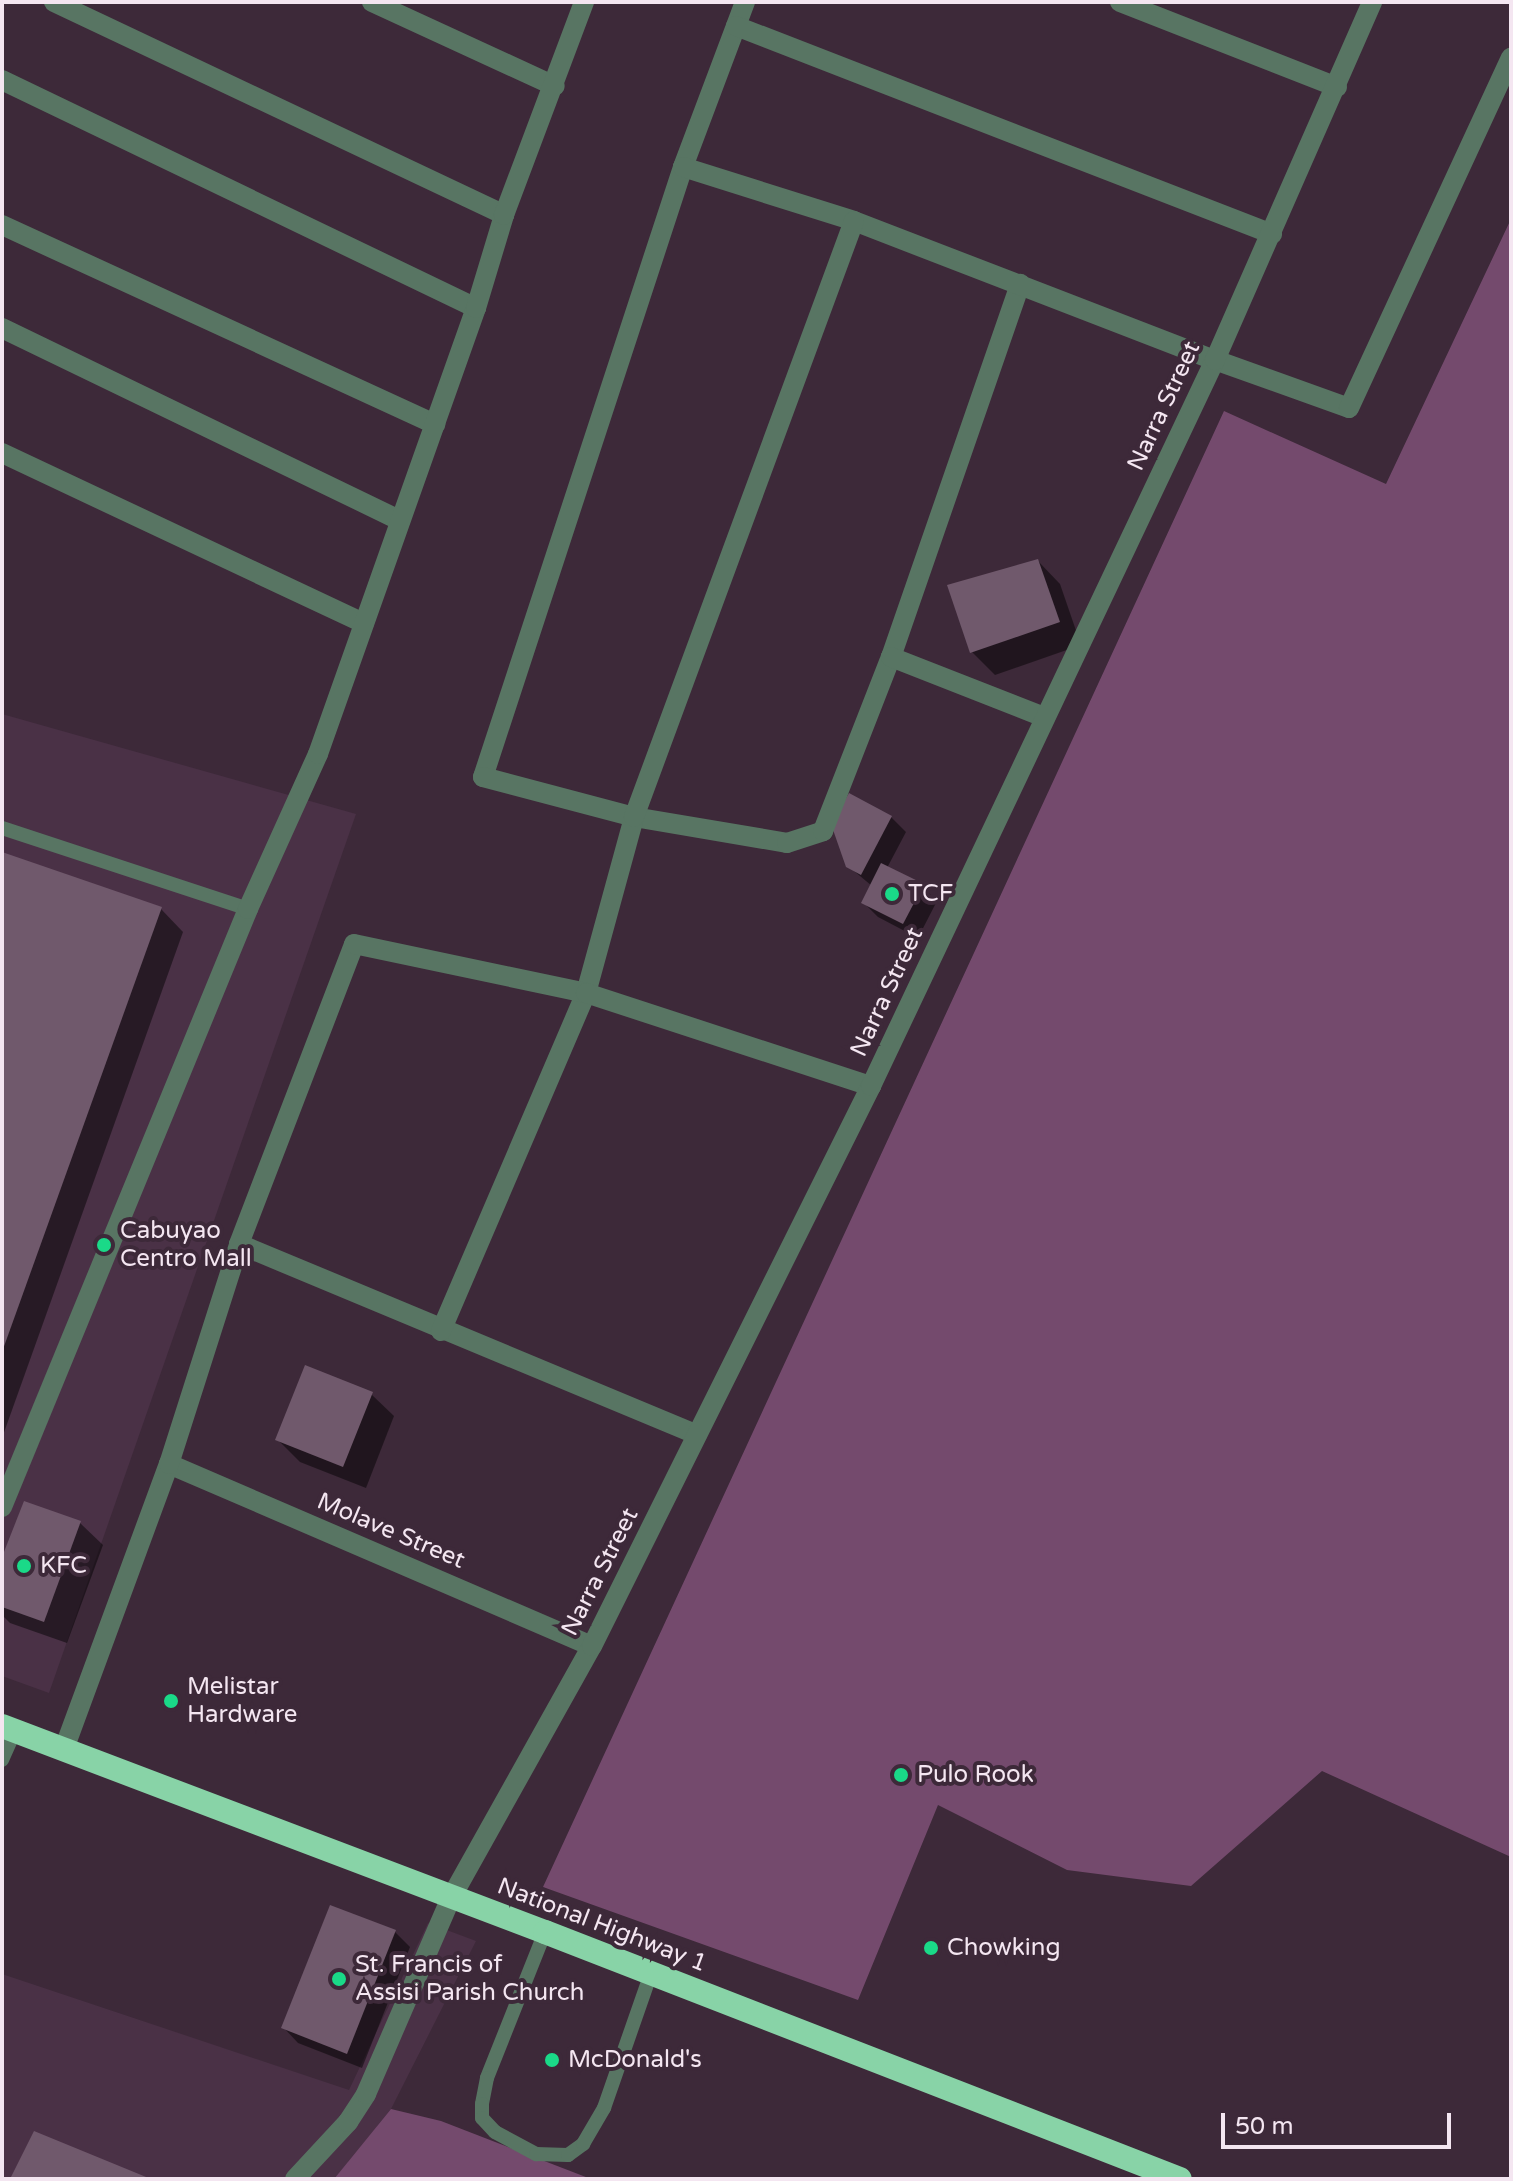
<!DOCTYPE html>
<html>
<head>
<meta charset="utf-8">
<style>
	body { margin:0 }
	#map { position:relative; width:1513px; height:2181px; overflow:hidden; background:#3d2939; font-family:"Varela Round",sans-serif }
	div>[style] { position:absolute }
	.built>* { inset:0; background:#4a3146 }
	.green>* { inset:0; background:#744a6d }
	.shadow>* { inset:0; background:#0007 }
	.building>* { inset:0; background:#70596c }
	.lane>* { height:14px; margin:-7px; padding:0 7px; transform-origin:7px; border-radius:7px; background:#587563 }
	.street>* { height:20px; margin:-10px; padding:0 10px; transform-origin:10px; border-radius:10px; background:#587563 }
	.highway>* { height:24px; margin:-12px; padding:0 12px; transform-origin:12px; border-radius:12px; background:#88d3a7 }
	.dots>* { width:22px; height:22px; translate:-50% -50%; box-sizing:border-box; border:4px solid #3d2939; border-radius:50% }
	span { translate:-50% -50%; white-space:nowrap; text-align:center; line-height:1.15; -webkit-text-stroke:8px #3d2939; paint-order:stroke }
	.street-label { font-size:24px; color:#f4e6f1 }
	.poi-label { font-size:24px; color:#f4e6f1 }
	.left { translate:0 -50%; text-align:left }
	.frame { position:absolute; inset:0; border:4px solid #f4e6f1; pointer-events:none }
	.scale { position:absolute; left:1221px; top:2113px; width:230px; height:36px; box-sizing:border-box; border:4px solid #f4e6f1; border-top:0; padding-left:10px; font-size:24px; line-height:28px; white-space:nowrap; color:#f4e6f1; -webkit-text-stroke:6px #3d2939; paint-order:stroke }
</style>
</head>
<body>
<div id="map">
	<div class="built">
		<div style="clip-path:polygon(2px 714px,356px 814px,49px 1693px,2px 1676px)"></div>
		<div style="clip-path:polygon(428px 1923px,476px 1941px,391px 2109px,334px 2179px,2px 2179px,2px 1974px,349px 2090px)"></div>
	</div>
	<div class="green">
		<div style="clip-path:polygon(1511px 219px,1511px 1857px,1322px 1771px,1191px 1886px,1067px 1870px,938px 1805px,858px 2000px,543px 1887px,1224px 411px,1386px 484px)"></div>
		<div style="clip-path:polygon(391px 2109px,441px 2121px,591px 2179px,334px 2179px)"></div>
	</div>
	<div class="shadow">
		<div style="clip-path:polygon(1038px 561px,1060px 584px,1081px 645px,995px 675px,972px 652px)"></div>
		<div style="clip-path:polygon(891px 817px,906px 832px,887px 868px,922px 886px,937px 901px,918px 938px,878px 917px,863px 902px,872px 886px,848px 866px)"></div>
		<div style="clip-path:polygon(2px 855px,161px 909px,183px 932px,2px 1438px)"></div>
		<div style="clip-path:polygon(371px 1394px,394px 1416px,366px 1488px,300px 1462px,277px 1439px)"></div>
		<div style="clip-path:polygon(80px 1523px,103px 1545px,67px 1643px,10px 1623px,2px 1615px,2px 1563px)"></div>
		<div style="clip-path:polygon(395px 1932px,410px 1947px,362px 2068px,298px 2043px,283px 2027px)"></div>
	</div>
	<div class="building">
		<div style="clip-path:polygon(1038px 559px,1060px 622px,970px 653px,947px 585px)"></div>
		<div style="clip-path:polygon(849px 793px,892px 816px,861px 875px,846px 867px,831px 824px)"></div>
		<div style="clip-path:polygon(2px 852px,162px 907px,2px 1352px)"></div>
		<div style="clip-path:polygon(881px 863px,924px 884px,903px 924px,861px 903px)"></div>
		<div style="clip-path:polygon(305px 1365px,373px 1392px,343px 1467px,275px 1440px)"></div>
		<div style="clip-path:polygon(24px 1501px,81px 1521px,44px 1622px,2px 1607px,2px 1557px)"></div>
		<div style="clip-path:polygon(330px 1905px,396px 1930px,347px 2054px,281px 2028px)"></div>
		<div style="clip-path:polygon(34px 2131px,151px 2179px,10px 2179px)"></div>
	</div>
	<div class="lane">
		<div style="left:2px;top:828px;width:259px;rotate:18.2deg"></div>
		<div style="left:2px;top:1760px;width:32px;rotate:-66deg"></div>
		<div style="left:545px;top:1932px;width:157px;rotate:111.7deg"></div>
		<div style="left:487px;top:2078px;width:26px;rotate:101deg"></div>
		<div style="left:482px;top:2104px;width:14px;rotate:90deg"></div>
		<div style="left:482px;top:2118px;width:19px;rotate:47deg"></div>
		<div style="left:495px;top:2132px;width:47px;rotate:28.2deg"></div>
		<div style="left:536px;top:2154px;width:32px;rotate:2deg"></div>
		<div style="left:568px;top:2155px;width:19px;rotate:-36deg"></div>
		<div style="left:583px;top:2144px;width:42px;rotate:-59.7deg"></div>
		<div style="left:604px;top:2108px;width:143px;rotate:-70.8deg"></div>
	</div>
	<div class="street">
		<div style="left:54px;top:2px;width:498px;rotate:25.3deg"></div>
		<div style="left:372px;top:2px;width:201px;rotate:24.7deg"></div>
		<div style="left:745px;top:2px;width:176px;rotate:110.6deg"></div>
		<div style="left:683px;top:167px;width:642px;rotate:108.15deg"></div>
		<div style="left:483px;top:777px;width:156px;rotate:14.8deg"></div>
		<div style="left:634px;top:817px;width:155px;rotate:9.6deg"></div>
		<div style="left:787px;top:843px;width:38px;rotate:-18deg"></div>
		<div style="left:823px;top:831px;width:187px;rotate:-68.7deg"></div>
		<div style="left:891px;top:657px;width:395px;rotate:-70.9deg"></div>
		<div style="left:1120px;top:2px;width:233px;rotate:21.4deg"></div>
		<div style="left:736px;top:26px;width:575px;rotate:21.21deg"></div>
		<div style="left:2px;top:80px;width:526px;rotate:25.69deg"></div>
		<div style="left:683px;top:167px;width:179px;rotate:17.5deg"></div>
		<div style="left:854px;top:221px;width:387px;rotate:21.1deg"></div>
		<div style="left:1215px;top:360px;width:142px;rotate:19.7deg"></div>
		<div style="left:1349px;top:408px;width:386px;rotate:-65.2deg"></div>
		<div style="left:2px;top:225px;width:477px;rotate:24.7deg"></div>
		<div style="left:2px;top:328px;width:442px;rotate:25.8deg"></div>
		<div style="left:2px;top:453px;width:400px;rotate:25.2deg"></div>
		<div style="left:891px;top:657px;width:164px;rotate:21.4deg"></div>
		<div style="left:239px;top:1244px;width:496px;rotate:22.6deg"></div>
		<div style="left:441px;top:1331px;width:368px;rotate:-66.8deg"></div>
		<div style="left:586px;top:993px;width:182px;rotate:-74.7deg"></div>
		<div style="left:634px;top:817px;width:635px;rotate:-69.74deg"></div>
		<div style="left:169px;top:1464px;width:460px;rotate:23.3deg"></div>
		<div style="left:2px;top:1507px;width:647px;rotate:-67.64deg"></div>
		<div style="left:248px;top:909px;width:170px;rotate:-65.7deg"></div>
		<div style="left:318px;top:754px;width:473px;rotate:-70.5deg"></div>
		<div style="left:476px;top:308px;width:97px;rotate:-73.2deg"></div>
		<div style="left:504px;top:215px;width:228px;rotate:-69.4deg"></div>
		<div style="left:64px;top:1749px;width:304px;rotate:-69.8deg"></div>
		<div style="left:169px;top:1464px;width:231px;rotate:-72.3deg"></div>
		<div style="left:239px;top:1244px;width:321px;rotate:-69deg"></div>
		<div style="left:354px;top:944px;width:237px;rotate:11.9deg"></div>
		<div style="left:586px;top:993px;width:300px;rotate:18.1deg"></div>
		<div style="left:295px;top:2179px;width:78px;rotate:-47.1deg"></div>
		<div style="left:348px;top:2122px;width:33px;rotate:-57deg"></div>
		<div style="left:366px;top:2094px;width:214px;rotate:-66.6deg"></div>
		<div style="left:451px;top:1898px;width:289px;rotate:-60.8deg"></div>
		<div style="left:592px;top:1646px;width:626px;rotate:-63.52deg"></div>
		<div style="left:871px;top:1086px;width:803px;rotate:-64.65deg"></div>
		<div style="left:1215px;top:360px;width:391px;rotate:-66.3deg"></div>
	</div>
	<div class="highway">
		<div style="left:2px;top:1726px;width:581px;rotate:20.78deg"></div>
		<div style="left:545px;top:1932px;width:681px;rotate:21.25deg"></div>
	</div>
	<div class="dots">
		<div style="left:892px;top:894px;background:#1ad988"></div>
		<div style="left:104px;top:1245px;background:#1ad988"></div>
		<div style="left:24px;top:1566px;background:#1ad988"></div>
		<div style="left:171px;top:1701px;background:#1ad988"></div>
		<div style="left:901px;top:1775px;background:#1ad988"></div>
		<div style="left:931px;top:1948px;background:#1ad988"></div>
		<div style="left:339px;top:1979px;background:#1ad988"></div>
		<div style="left:552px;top:2060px;background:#1ad988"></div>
	</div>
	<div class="street-label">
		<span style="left:1164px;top:406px;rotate:-65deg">Narra Street</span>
		<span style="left:887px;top:992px;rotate:-65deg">Narra Street</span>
		<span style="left:391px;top:1531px;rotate:23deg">Molave Street</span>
		<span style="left:600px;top:1572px;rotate:-63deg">Narra Street</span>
		<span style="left:602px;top:1925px;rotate:21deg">National Highway 1</span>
	</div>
	<div class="poi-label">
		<span class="left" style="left:908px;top:894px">TCF</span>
		<span class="left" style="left:120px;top:1245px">Cabuyao<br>Centro Mall</span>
		<span class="left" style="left:40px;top:1566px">KFC</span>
		<span class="left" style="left:187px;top:1701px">Melistar<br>Hardware</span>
		<span class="left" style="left:917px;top:1775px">Pulo Rook</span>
		<span class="left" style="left:947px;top:1948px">Chowking</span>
		<span class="left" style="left:355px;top:1979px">St. Francis of<br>Assisi Parish Church</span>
		<span class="left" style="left:568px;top:2060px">McDonald's</span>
	</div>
	<div class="frame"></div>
	<div class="scale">50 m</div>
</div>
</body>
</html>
